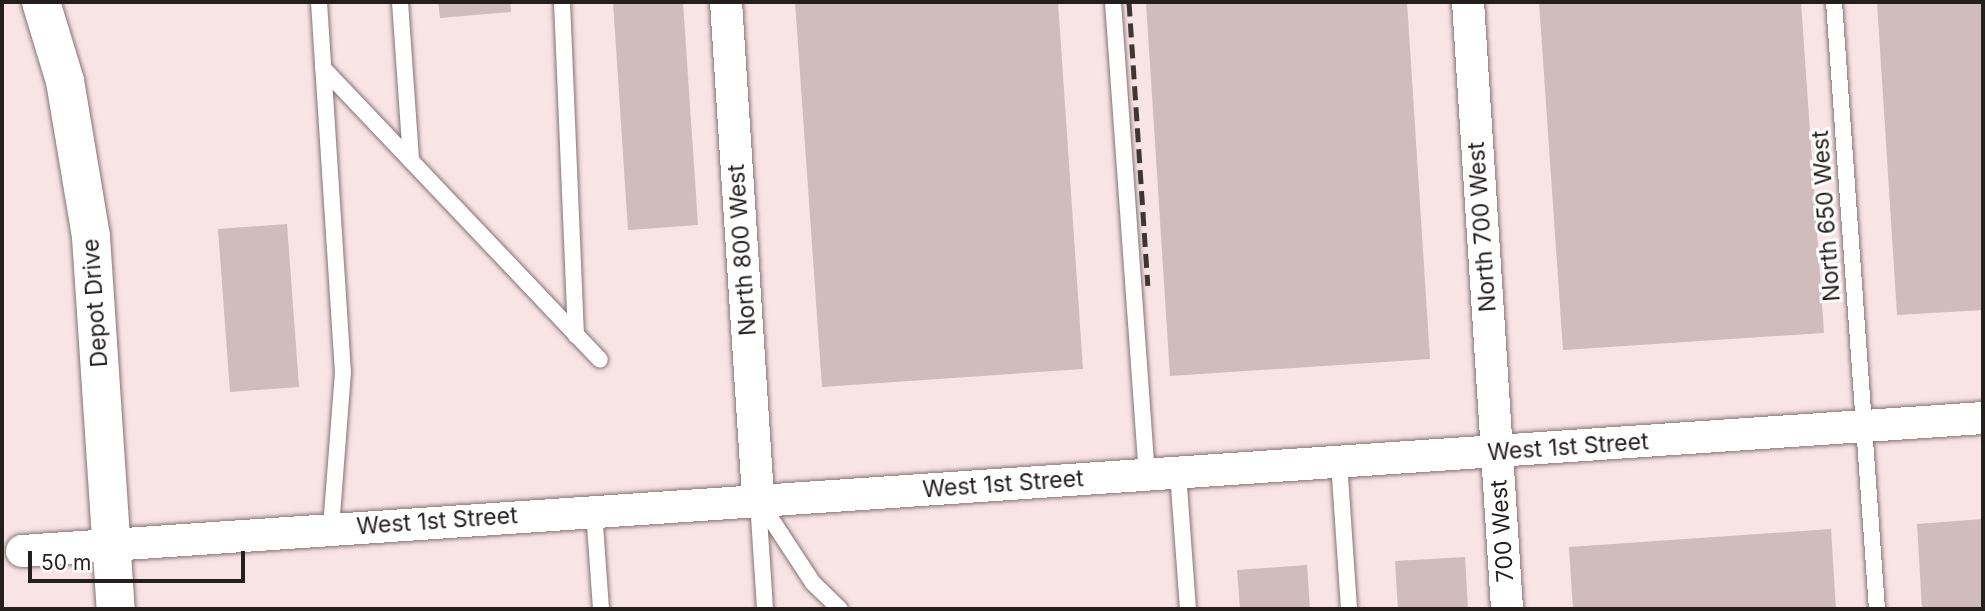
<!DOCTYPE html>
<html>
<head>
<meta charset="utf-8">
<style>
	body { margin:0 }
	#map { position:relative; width:1985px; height:611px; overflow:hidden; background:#f8e3e5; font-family:Inter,sans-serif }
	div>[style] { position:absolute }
	.building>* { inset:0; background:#d0bbbd }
	.roads { filter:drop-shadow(0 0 2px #857274) drop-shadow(0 0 2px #857274) }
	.lane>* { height:16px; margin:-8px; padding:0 8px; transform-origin:8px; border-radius:8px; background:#fff }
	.street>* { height:32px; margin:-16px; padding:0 16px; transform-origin:16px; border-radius:16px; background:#fff }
	.secondary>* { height:38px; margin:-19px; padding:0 19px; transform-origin:19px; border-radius:19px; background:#fff }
	.rail>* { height:5px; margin-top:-2.5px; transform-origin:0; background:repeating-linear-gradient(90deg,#3e3536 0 14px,transparent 0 21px) }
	span { translate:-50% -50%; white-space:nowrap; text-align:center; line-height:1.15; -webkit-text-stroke:6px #fff; paint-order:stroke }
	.street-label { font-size:23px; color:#251e1f }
	.frame { position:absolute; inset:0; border:4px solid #251e1f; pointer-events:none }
	.scale { position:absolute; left:28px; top:551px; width:217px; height:32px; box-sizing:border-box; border:4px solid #251e1f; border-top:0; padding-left:9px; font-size:21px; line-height:24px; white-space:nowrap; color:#251e1f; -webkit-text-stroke:5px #fff; paint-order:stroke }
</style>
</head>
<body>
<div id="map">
	<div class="building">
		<div style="clip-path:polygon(438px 2px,510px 2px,511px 12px,440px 18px)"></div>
		<div style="clip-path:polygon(613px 2px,683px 2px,698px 225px,628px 230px)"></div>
		<div style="clip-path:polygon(795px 2px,1058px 2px,1083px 369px,822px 387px)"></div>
		<div style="clip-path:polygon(1146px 2px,1407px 2px,1430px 359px,1170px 376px)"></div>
		<div style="clip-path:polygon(1539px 2px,1801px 2px,1824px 333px,1563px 350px)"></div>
		<div style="clip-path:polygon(1877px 2px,1983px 2px,1983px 310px,1897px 315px)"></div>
		<div style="clip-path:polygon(287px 224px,299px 387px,230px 392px,218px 229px)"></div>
		<div style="clip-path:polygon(1983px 519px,1983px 609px,1922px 609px,1917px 524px)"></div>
		<div style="clip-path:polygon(1831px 529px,1836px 609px,1573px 609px,1569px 547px)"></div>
		<div style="clip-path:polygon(1465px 557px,1468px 609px,1398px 609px,1395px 561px)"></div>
		<div style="clip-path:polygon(1307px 565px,1310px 609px,1240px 609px,1237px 570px)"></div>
	</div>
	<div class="roads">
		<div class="lane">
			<div style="left:319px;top:2px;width:371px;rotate:86.3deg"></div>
			<div style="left:343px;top:372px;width:155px;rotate:94.4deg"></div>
			<div style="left:400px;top:2px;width:159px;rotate:86deg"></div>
			<div style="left:562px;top:2px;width:334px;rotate:87.6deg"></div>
			<div style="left:1113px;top:2px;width:474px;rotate:85.9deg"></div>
			<div style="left:1834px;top:2px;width:609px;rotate:85.95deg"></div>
			<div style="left:323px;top:68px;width:402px;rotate:46.5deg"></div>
			<div style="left:1339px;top:462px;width:147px;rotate:86.1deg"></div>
			<div style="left:1178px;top:473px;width:136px;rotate:85.8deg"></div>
			<div style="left:758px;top:499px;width:100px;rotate:56.8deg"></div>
			<div style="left:813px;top:583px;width:37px;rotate:44deg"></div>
			<div style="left:758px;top:501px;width:108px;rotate:86.3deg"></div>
			<div style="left:594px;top:511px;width:98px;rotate:85.9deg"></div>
		</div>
		<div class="street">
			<div style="left:726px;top:2px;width:498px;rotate:86.3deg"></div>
			<div style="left:1468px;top:2px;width:608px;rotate:86.32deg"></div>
			<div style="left:22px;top:551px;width:1966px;rotate:-3.88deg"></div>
		</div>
		<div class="secondary">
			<div style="left:41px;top:2px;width:83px;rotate:73.1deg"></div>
			<div style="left:65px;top:81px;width:158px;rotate:80.5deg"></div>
			<div style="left:91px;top:237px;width:373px;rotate:86.2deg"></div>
		</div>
	</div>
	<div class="rail">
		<div style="left:1129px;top:2px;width:284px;rotate:86.2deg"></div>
	</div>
	<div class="street-label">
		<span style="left:1826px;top:216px;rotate:-94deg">North 650 West</span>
		<span style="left:1482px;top:227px;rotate:-94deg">North 700 West</span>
		<span style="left:742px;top:250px;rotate:-94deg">North 800 West</span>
		<span style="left:95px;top:303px;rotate:-94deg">Depot Drive</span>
		<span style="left:1568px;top:447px;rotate:-4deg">West 1st Street</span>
		<span style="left:1003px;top:484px;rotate:-4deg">West 1st Street</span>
		<span style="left:437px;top:521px;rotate:-4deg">West 1st Street</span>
		<span style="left:1502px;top:531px;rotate:-94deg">700 West</span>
	</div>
	<div class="frame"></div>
	<div class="scale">50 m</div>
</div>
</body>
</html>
